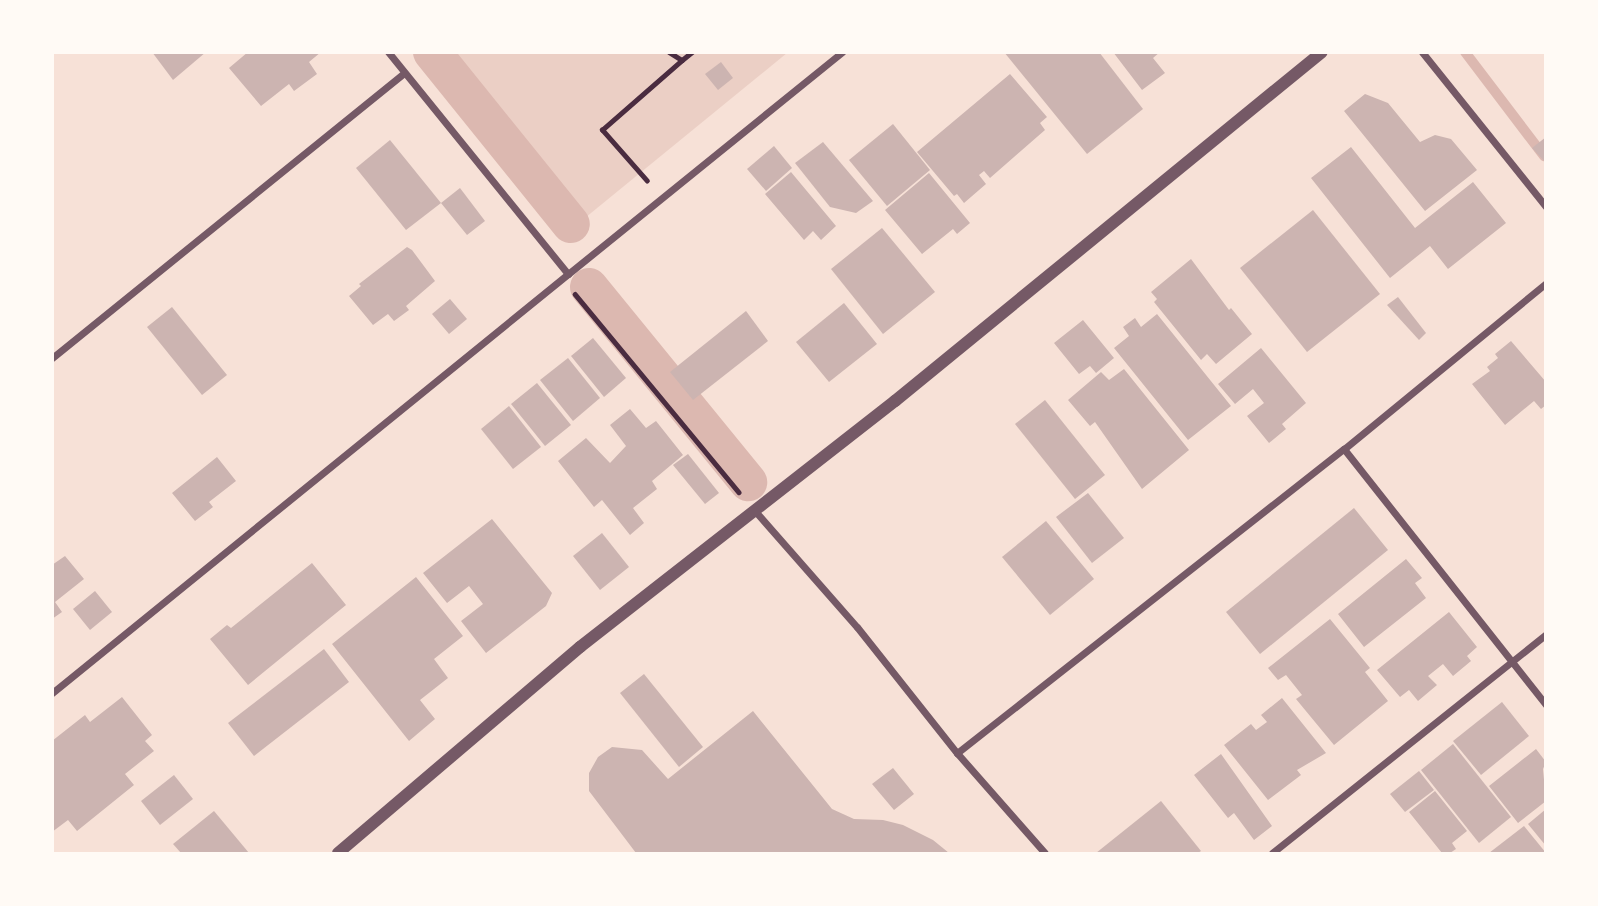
<!DOCTYPE html>
<html>
<head>
<meta charset="utf-8">
<style>
	body { margin:0 }
	#map { position:relative; width:1598px; height:906px; overflow:hidden; background:#f7e1d7; font-family:Cabin,sans-serif }
	div>[style] { position:absolute }
	.green>* { inset:0; background:#ebcfc5 }
	.stream>* { height:10px; margin:-5px; padding:0 5px; transform-origin:5px; border-radius:5px; background:#dcb8b0 }
	.canal>* { height:38px; margin:-19px; padding:0 19px; transform-origin:19px; border-radius:19px; background:#dcb8b0 }
	.building>* { inset:0; background:#ccb4b1 }
	.path>* { height:4.5px; margin:-2.25px; padding:0 2.25px; transform-origin:2.25px; border-radius:2.25px; background:#4a2c40 }
	.minor>* { height:7px; margin:-3.5px; padding:0 3.5px; transform-origin:3.5px; border-radius:3.5px; background:#755966 }
	.tertiary>* { height:12px; margin:-6px; padding:0 6px; transform-origin:6px; border-radius:6px; background:#755966 }
	span { translate:-50% -50%; white-space:nowrap; text-align:center; line-height:1.15; -webkit-text-stroke:5px #fffaf5; paint-order:stroke }
	.frame { position:absolute; inset:0; border:54px solid #fffaf5; pointer-events:none }
</style>
</head>
<body>
<div id="map">
	<div class="green">
		<div style="clip-path:polygon(443px 53px,787px 53px,580px 222px)"></div>
	</div>
	<div class="stream">
		<div style="left:1465px;top:52px;width:131px;rotate:52.8deg"></div>
	</div>
	<div class="canal">
		<div style="left:432px;top:52px;width:221px;rotate:51.1deg"></div>
		<div style="left:589px;top:287px;width:252px;rotate:50.8deg"></div>
	</div>
	<div class="building">
		<div style="clip-path:polygon(152px 52px,206px 52px,173px 80px)"></div>
		<div style="clip-path:polygon(248px 52px,321px 52px,309px 62px,317px 74px,294px 91px,289px 84px,261px 106px,229px 68px)"></div>
		<div style="clip-path:polygon(1004px 52px,1099px 52px,1143px 109px,1087px 154px)"></div>
		<div style="clip-path:polygon(1113px 52px,1160px 52px,1153px 58px,1165px 73px,1142px 90px)"></div>
		<div style="clip-path:polygon(721px 62px,733px 78px,718px 90px,705px 74px)"></div>
		<div style="clip-path:polygon(1010px 74px,1047px 117px,1040px 123px,1045px 130px,990px 178px,984px 171px,979px 175px,986px 184px,964px 203px,957px 194px,954px 196px,917px 152px)"></div>
		<div style="clip-path:polygon(1365px 94px,1388px 103px,1420px 142px,1435px 135px,1451px 139px,1477px 170px,1425px 211px,1344px 111px)"></div>
		<div style="clip-path:polygon(893px 124px,930px 170px,887px 206px,849px 160px)"></div>
		<div style="clip-path:polygon(1546px 137px,1546px 163px,1532px 148px)"></div>
		<div style="clip-path:polygon(390px 140px,441px 203px,406px 230px,356px 168px)"></div>
		<div style="clip-path:polygon(823px 142px,873px 201px,856px 213px,830px 207px,795px 163px)"></div>
		<div style="clip-path:polygon(774px 146px,792px 168px,766px 191px,747px 169px)"></div>
		<div style="clip-path:polygon(1351px 147px,1415px 228px,1473px 182px,1506px 223px,1448px 269px,1430px 246px,1390px 278px,1311px 178px)"></div>
		<div style="clip-path:polygon(791px 172px,836px 226px,821px 240px,813px 231px,804px 240px,765px 194px)"></div>
		<div style="clip-path:polygon(929px 173px,970px 223px,957px 234px,953px 229px,922px 254px,885px 210px)"></div>
		<div style="clip-path:polygon(460px 188px,485px 221px,467px 235px,441px 203px)"></div>
		<div style="clip-path:polygon(1313px 210px,1380px 294px,1307px 352px,1240px 268px)"></div>
		<div style="clip-path:polygon(882px 228px,935px 292px,883px 334px,831px 269px)"></div>
		<div style="clip-path:polygon(407px 247px,412px 250px,435px 281px,406px 306px,409px 310px,394px 321px,388px 314px,373px 325px,349px 296px,361px 286px,359px 284px)"></div>
		<div style="clip-path:polygon(1191px 259px,1229px 310px,1231px 308px,1252px 334px,1216px 364px,1207px 354px,1201px 360px,1154px 302px,1157px 299px,1151px 292px)"></div>
		<div style="clip-path:polygon(1398px 297px,1426px 333px,1419px 340px,1387px 305px)"></div>
		<div style="clip-path:polygon(450px 299px,467px 319px,449px 334px,432px 314px)"></div>
		<div style="clip-path:polygon(844px 303px,877px 344px,829px 382px,796px 342px)"></div>
		<div style="clip-path:polygon(172px 307px,227px 375px,202px 395px,147px 327px)"></div>
		<div style="clip-path:polygon(746px 311px,768px 341px,693px 400px,670px 372px)"></div>
		<div style="clip-path:polygon(1157px 314px,1231px 406px,1188px 440px,1114px 348px,1129px 336px,1123px 327px,1135px 318px,1141px 327px)"></div>
		<div style="clip-path:polygon(1083px 320px,1114px 358px,1096px 373px,1090px 366px,1079px 374px,1054px 343px)"></div>
		<div style="clip-path:polygon(593px 338px,626px 378px,604px 397px,571px 356px)"></div>
		<div style="clip-path:polygon(1511px 341px,1546px 382px,1546px 405px,1541px 409px,1534px 401px,1505px 425px,1472px 384px,1490px 371px,1487px 367px,1498px 358px,1495px 354px)"></div>
		<div style="clip-path:polygon(1261px 348px,1306px 403px,1282px 424px,1286px 429px,1269px 443px,1247px 416px,1264px 403px,1253px 389px,1235px 404px,1218px 384px)"></div>
		<div style="clip-path:polygon(568px 358px,600px 398px,573px 421px,540px 380px)"></div>
		<div style="clip-path:polygon(1124px 369px,1189px 450px,1142px 489px,1095px 422px,1090px 426px,1068px 400px,1101px 372px,1109px 380px)"></div>
		<div style="clip-path:polygon(537px 383px,571px 425px,545px 446px,511px 404px)"></div>
		<div style="clip-path:polygon(1045px 400px,1105px 475px,1075px 499px,1015px 424px)"></div>
		<div style="clip-path:polygon(509px 406px,541px 447px,513px 469px,481px 429px)"></div>
		<div style="clip-path:polygon(630px 409px,646px 428px,656px 421px,683px 455px,652px 481px,657px 489px,633px 508px,644px 523px,630px 535px,602px 500px,594px 507px,558px 461px,586px 438px,610px 463px,626px 446px,610px 425px)"></div>
		<div style="clip-path:polygon(688px 454px,719px 493px,705px 504px,673px 465px)"></div>
		<div style="clip-path:polygon(217px 457px,236px 481px,209px 502px,213px 507px,195px 521px,172px 493px)"></div>
		<div style="clip-path:polygon(1088px 493px,1124px 538px,1092px 563px,1056px 517px)"></div>
		<div style="clip-path:polygon(1354px 508px,1388px 550px,1260px 654px,1226px 612px)"></div>
		<div style="clip-path:polygon(492px 519px,552px 593px,546px 606px,486px 653px,461px 621px,483px 604px,469px 586px,447px 603px,423px 573px)"></div>
		<div style="clip-path:polygon(1046px 521px,1094px 579px,1050px 615px,1002px 557px)"></div>
		<div style="clip-path:polygon(602px 533px,629px 567px,600px 590px,573px 556px)"></div>
		<div style="clip-path:polygon(65px 556px,84px 579px,55px 602px,62px 612px,52px 619px,52px 565px)"></div>
		<div style="clip-path:polygon(1406px 559px,1422px 578px,1415px 583px,1426px 598px,1364px 647px,1338px 614px)"></div>
		<div style="clip-path:polygon(312px 563px,346px 605px,248px 685px,210px 639px,227px 625px,231px 628px)"></div>
		<div style="clip-path:polygon(416px 577px,463px 636px,434px 659px,448px 678px,420px 700px,435px 719px,409px 741px,332px 644px)"></div>
		<div style="clip-path:polygon(95px 591px,112px 612px,90px 630px,73px 609px)"></div>
		<div style="clip-path:polygon(1449px 612px,1477px 647px,1467px 656px,1471px 661px,1453px 676px,1443px 664px,1428px 676px,1437px 685px,1418px 701px,1409px 690px,1400px 697px,1377px 670px)"></div>
		<div style="clip-path:polygon(1330px 619px,1370px 668px,1365px 672px,1388px 701px,1334px 745px,1296px 699px,1302px 695px,1286px 675px,1278px 680px,1268px 668px)"></div>
		<div style="clip-path:polygon(324px 649px,349px 682px,254px 756px,228px 723px)"></div>
		<div style="clip-path:polygon(644px 674px,703px 747px,679px 767px,620px 693px)"></div>
		<div style="clip-path:polygon(122px 697px,152px 735px,145px 741px,154px 751px,125px 774px,134px 785px,77px 831px,68px 820px,52px 832px,52px 741px,85px 715px,90px 722px)"></div>
		<div style="clip-path:polygon(1282px 698px,1326px 753px,1297px 770px,1301px 775px,1268px 800px,1224px 745px,1251px 724px,1256px 730px,1267px 722px,1261px 715px)"></div>
		<div style="clip-path:polygon(1502px 702px,1529px 736px,1481px 775px,1453px 741px)"></div>
		<div style="clip-path:polygon(753px 711px,832px 809px,854px 819px,883px 820px,903px 825px,933px 840px,949px 853px,636px 853px,589px 791px,589px 773px,598px 757px,612px 747px,642px 750px,668px 779px)"></div>
		<div style="clip-path:polygon(1453px 744px,1511px 817px,1479px 843px,1421px 770px)"></div>
		<div style="clip-path:polygon(1536px 749px,1546px 762px,1543px 769px,1546px 801px,1518px 823px,1489px 786px)"></div>
		<div style="clip-path:polygon(1221px 754px,1272px 826px,1254px 840px,1234px 813px,1228px 818px,1194px 775px)"></div>
		<div style="clip-path:polygon(893px 768px,914px 794px,894px 810px,872px 784px)"></div>
		<div style="clip-path:polygon(1419px 771px,1434px 790px,1405px 812px,1390px 794px)"></div>
		<div style="clip-path:polygon(174px 775px,193px 799px,160px 825px,141px 801px)"></div>
		<div style="clip-path:polygon(1435px 791px,1467px 831px,1452px 843px,1456px 849px,1450px 853px,1442px 853px,1409px 812px)"></div>
		<div style="clip-path:polygon(1161px 801px,1201px 851px,1198px 853px,1096px 853px)"></div>
		<div style="clip-path:polygon(1546px 809px,1546px 846px,1528px 824px)"></div>
		<div style="clip-path:polygon(214px 811px,249px 853px,181px 853px,173px 844px)"></div>
		<div style="clip-path:polygon(1524px 826px,1546px 853px,1489px 853px)"></div>
	</div>
	<div class="path">
		<div style="left:669px;top:52px;width:15px;rotate:32deg"></div>
		<div style="left:682px;top:60px;width:13px;rotate:-39deg"></div>
		<div style="left:647px;top:181px;width:68px;rotate:-131.4deg"></div>
		<div style="left:602px;top:130px;width:106px;rotate:-41.2deg"></div>
		<div style="left:575px;top:294px;width:257px;rotate:50.4deg"></div>
	</div>
	<div class="minor">
		<div style="left:1422px;top:52px;width:198px;rotate:51.3deg"></div>
		<div style="left:568px;top:274px;width:353px;rotate:-39deg"></div>
		<div style="left:52px;top:358px;width:453px;rotate:-39deg"></div>
		<div style="left:1344px;top:449px;width:326px;rotate:51.7deg"></div>
		<div style="left:755px;top:511px;width:154px;rotate:48.7deg"></div>
		<div style="left:857px;top:627px;width:161px;rotate:51.6deg"></div>
		<div style="left:957px;top:753px;width:133px;rotate:48.7deg"></div>
		<div style="left:52px;top:693px;width:665px;rotate:-39.08deg"></div>
		<div style="left:568px;top:274px;width:286px;rotate:-129deg"></div>
		<div style="left:957px;top:753px;width:492px;rotate:-38.2deg"></div>
		<div style="left:1344px;top:449px;width:261px;rotate:-39.4deg"></div>
		<div style="left:1272px;top:853px;width:351px;rotate:-38.6deg"></div>
	</div>
	<div class="tertiary">
		<div style="left:338px;top:853px;width:318px;rotate:-40.4deg"></div>
		<div style="left:580px;top:647px;width:400px;rotate:-38deg"></div>
		<div style="left:895px;top:401px;width:551px;rotate:-39.26deg"></div>
	</div>
	<div class="frame"></div>
</div>
</body>
</html>
